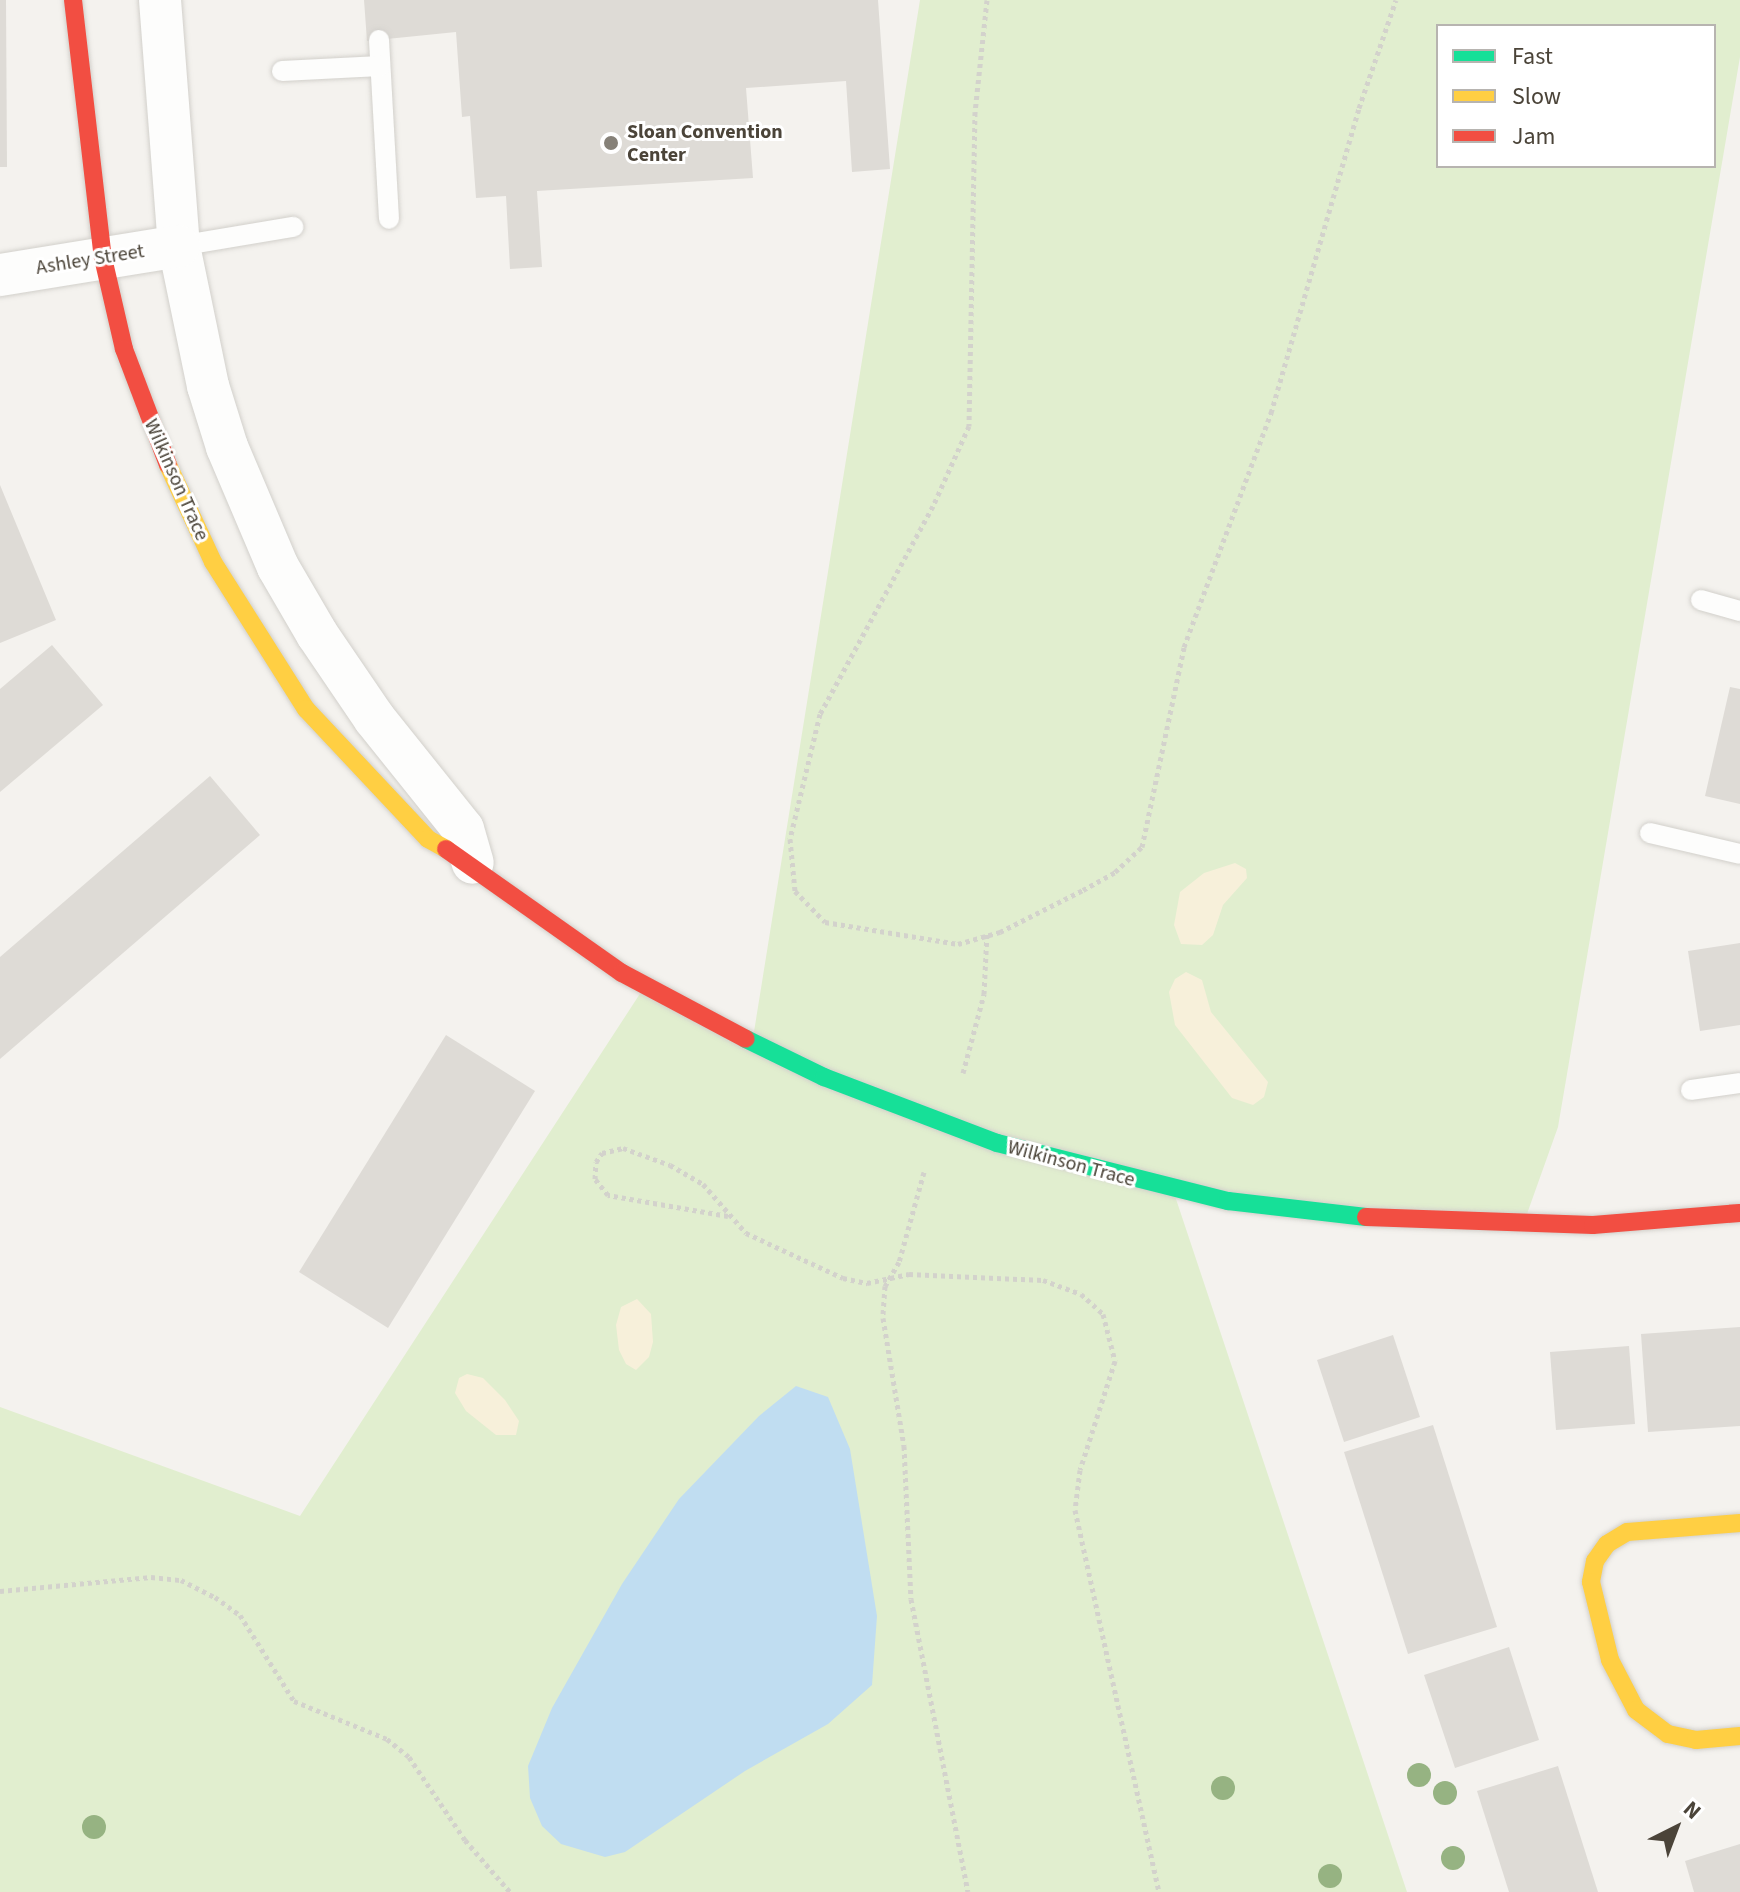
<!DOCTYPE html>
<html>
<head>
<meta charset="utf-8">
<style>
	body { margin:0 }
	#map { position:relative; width:1740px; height:1892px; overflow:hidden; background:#f4f2ee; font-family:"Source Sans 3",sans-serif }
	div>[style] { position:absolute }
	.green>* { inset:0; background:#e1eecf }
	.sand>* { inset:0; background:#f7f0da }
	.water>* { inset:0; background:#c0ddf1 }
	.building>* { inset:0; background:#dedbd6 }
	.path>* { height:5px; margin-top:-2.5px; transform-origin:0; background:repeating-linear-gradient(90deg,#d3d2cc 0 4px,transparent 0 8px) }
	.roads { filter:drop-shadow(0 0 2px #d2d0cb) drop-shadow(0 0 2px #d2d0cb) }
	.lane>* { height:20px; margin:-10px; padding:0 10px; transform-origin:10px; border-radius:10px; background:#fdfdfc }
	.street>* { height:42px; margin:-21px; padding:0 21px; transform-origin:21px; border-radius:21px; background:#fdfdfc }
	.fast>* { height:18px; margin:-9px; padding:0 9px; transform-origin:9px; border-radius:9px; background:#16e098 }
	.slow>* { height:18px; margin:-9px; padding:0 9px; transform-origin:9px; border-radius:9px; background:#ffcf43 }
	.jam>* { height:18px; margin:-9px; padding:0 9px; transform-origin:9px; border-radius:9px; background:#f24e42 }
	.trees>* { width:24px; height:24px; margin:-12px; border-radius:50%; background:#96b382 }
	.dots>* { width:22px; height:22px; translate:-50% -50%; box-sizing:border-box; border:4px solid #fff; border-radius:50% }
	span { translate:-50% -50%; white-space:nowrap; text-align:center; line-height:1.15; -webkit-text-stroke:6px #fff; paint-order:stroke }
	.poi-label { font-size:20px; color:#4b4439; font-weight:700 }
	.left { translate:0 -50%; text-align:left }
	.street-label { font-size:20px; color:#4b4439 }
	.legend { position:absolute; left:1436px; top:24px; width:280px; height:144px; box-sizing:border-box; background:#fff; border:2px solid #b7b4b0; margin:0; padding:10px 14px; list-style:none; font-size:24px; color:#4b4439 }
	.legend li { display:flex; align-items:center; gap:16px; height:40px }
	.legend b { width:40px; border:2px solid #b7b4b0 }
	.north { position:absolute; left:1636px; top:1788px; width:80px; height:80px; -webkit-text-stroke:6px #fff; paint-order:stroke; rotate:42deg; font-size:22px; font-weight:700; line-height:32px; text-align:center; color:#4b4439 }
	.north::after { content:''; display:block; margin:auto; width:28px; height:36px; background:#4b4439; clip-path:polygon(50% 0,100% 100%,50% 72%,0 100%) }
</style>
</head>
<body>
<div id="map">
	<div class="green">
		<div style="clip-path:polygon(evenodd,920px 0,1740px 0,1740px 57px,1558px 1127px,1523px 1225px,1173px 1190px,1407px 1892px,0 1892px,0 1407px,300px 1516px,645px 986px,753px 1038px,920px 0,1438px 26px,1714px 26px,1714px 166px,1438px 166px,1438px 26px)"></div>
	</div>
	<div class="sand">
		<div style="clip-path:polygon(1235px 863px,1246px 869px,1247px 878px,1223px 905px,1213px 935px,1202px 945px,1181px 944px,1174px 925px,1180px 892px,1204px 873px)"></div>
		<div style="clip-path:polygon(1186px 972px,1202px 980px,1211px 1012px,1268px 1082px,1264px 1097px,1253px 1105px,1232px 1098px,1175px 1025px,1169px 992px,1175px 979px)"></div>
		<div style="clip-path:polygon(637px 1299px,651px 1314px,653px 1342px,649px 1357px,636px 1370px,626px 1364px,619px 1350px,616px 1325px,621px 1307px)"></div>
		<div style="clip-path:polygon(467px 1374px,483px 1378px,505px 1400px,519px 1421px,516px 1435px,496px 1435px,466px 1411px,455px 1393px,459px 1378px)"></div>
	</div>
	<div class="water">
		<div style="clip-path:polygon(796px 1386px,828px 1397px,850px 1449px,877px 1616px,872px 1685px,828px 1724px,745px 1771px,625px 1852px,605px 1857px,561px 1844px,542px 1826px,530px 1798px,528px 1766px,552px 1708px,622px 1584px,679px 1499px,759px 1416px)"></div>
	</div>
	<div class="building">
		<div style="clip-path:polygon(0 0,6px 0,7px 167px,0 167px)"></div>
		<div style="clip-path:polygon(364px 0,878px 0,890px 169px,852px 172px,846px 81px,746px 88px,753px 178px,537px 191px,542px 267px,510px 269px,506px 196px,476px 198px,470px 116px,462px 117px,456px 32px,367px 41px)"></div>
		<div style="clip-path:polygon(0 485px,56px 620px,0 643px)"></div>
		<div style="clip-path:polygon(52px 645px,103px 705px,0 792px,0 689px)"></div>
		<div style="clip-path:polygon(1730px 687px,1740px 689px,1740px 804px,1705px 796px)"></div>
		<div style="clip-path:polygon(210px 776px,260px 835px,0 1059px,0 957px)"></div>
		<div style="clip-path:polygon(1740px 943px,1740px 1025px,1700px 1031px,1688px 951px)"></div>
		<div style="clip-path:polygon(446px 1035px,535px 1091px,388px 1328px,299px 1272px)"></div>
		<div style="clip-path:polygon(1740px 1327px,1740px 1426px,1648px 1432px,1641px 1334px)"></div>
		<div style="clip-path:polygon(1393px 1335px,1420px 1417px,1344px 1442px,1317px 1360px)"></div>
		<div style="clip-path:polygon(1629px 1346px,1635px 1424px,1556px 1430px,1550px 1352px)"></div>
		<div style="clip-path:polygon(1433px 1425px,1497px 1627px,1408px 1654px,1344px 1452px)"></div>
		<div style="clip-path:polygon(1509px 1647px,1539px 1740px,1455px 1768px,1424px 1675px)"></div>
		<div style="clip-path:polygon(1558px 1766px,1598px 1892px,1509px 1892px,1477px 1791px)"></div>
		<div style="clip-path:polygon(1740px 1844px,1740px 1892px,1694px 1892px,1685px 1861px)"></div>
	</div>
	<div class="path">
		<div style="left:987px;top:0;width:113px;rotate:96.1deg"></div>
		<div style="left:975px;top:112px;width:314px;rotate:91.1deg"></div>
		<div style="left:969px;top:426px;width:88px;rotate:114.2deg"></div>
		<div style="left:933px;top:506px;width:237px;rotate:118.5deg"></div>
		<div style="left:820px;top:714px;width:129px;rotate:103.5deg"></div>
		<div style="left:790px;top:839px;width:52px;rotate:84.5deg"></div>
		<div style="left:795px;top:891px;width:43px;rotate:45.9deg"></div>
		<div style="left:825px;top:922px;width:135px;rotate:9.4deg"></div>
		<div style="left:958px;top:944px;width:44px;rotate:-15.9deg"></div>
		<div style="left:1000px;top:932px;width:93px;rotate:-26.8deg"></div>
		<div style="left:1083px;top:890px;width:37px;rotate:-29deg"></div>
		<div style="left:1115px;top:872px;width:37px;rotate:-43deg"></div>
		<div style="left:1142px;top:847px;width:204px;rotate:-78.1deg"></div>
		<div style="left:1184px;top:647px;width:250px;rotate:-69.6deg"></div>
		<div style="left:1271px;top:413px;width:317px;rotate:-73.9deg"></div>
		<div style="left:1359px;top:108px;width:114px;rotate:-71.1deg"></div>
		<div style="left:963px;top:1073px;width:82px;rotate:-75.1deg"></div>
		<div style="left:984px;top:994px;width:61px;rotate:-87.2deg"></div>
		<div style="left:924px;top:1172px;width:93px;rotate:105.5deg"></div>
		<div style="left:899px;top:1262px;width:28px;rotate:120deg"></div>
		<div style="left:885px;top:1286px;width:32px;rotate:94deg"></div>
		<div style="left:883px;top:1318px;width:130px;rotate:80.7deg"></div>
		<div style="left:904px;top:1446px;width:153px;rotate:87.4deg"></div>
		<div style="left:911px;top:1599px;width:298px;rotate:79deg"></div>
		<div style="left:728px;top:1216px;width:122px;rotate:-170.1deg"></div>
		<div style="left:608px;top:1195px;width:21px;rotate:-129deg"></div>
		<div style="left:595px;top:1179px;width:17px;rotate:-87deg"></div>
		<div style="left:596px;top:1162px;width:11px;rotate:-56deg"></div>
		<div style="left:602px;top:1153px;width:22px;rotate:-13deg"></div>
		<div style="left:623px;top:1148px;width:50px;rotate:19.9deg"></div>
		<div style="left:670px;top:1165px;width:38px;rotate:30deg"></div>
		<div style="left:703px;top:1184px;width:65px;rotate:48.7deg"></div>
		<div style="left:746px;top:1233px;width:107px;rotate:24.9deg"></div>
		<div style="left:843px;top:1278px;width:25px;rotate:12deg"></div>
		<div style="left:867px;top:1283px;width:43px;rotate:-12.1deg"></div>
		<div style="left:909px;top:1274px;width:134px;rotate:2.6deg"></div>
		<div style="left:1043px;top:1280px;width:40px;rotate:20.2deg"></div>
		<div style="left:1081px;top:1294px;width:30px;rotate:42deg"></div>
		<div style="left:1103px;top:1314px;width:49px;rotate:75.7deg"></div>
		<div style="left:1115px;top:1361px;width:114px;rotate:107.8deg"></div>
		<div style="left:1080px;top:1470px;width:40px;rotate:97.1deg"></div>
		<div style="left:1075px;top:1510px;width:391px;rotate:77.6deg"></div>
		<div style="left:0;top:1591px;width:152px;rotate:-5.3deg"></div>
		<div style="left:151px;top:1577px;width:30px;rotate:6deg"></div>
		<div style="left:181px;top:1580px;width:38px;rotate:27deg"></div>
		<div style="left:215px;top:1597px;width:31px;rotate:36deg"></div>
		<div style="left:240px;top:1615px;width:102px;rotate:57.9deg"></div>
		<div style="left:294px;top:1701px;width:100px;rotate:22.2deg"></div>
		<div style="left:387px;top:1739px;width:28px;rotate:39deg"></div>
		<div style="left:409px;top:1757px;width:100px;rotate:56deg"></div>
		<div style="left:465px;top:1840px;width:69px;rotate:49.1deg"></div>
	</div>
	<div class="roads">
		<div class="lane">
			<div style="left:379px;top:40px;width:179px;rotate:86.8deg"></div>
			<div style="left:282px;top:71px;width:98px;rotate:-2.9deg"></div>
			<div style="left:179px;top:246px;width:116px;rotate:-9.5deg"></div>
			<div style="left:1701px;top:600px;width:41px;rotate:15.8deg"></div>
			<div style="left:1650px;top:833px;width:92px;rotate:13.1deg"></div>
			<div style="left:1691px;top:1090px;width:49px;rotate:-8.1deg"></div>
		</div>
		<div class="street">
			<div style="left:160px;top:0;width:247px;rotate:85.6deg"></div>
			<div style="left:179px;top:246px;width:143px;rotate:78.3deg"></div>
			<div style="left:208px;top:386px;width:64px;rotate:72.7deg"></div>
			<div style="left:227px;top:447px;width:130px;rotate:67deg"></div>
			<div style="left:278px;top:567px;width:78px;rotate:59.8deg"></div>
			<div style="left:317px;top:634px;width:102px;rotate:55.8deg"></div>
			<div style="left:374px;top:718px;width:142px;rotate:51.3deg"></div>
			<div style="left:463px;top:829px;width:35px;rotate:74deg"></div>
			<div style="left:0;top:275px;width:181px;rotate:-9.2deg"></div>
		</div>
		<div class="fast">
			<div style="left:746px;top:1039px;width:87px;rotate:26deg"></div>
			<div style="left:824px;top:1077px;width:185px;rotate:20.9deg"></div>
			<div style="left:997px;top:1143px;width:238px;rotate:14.1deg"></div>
			<div style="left:1228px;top:1201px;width:139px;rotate:6.6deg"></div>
		</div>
		<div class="slow">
			<div style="left:168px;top:465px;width:107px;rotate:65.1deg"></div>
			<div style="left:213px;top:562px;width:174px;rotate:57.7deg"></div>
			<div style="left:306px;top:709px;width:178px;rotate:46.8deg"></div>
			<div style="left:428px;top:839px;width:21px;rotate:29deg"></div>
			<div style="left:1740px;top:1523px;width:113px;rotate:175.4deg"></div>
			<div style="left:1627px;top:1532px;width:23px;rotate:149deg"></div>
			<div style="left:1607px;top:1544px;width:21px;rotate:125deg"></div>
			<div style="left:1595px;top:1561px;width:21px;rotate:101deg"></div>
			<div style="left:1591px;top:1582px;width:80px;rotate:76.3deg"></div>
			<div style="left:1610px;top:1660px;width:56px;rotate:62.5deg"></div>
			<div style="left:1636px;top:1710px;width:40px;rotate:37deg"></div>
			<div style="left:1668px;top:1734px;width:29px;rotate:12deg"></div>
			<div style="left:1696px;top:1740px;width:44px;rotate:-5.2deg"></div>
		</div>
		<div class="jam">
			<div style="left:73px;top:0;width:260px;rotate:83.4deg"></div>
			<div style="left:103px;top:258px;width:93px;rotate:77deg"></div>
			<div style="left:124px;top:349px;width:124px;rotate:69.2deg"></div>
			<div style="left:446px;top:849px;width:215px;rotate:35.2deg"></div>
			<div style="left:622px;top:973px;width:140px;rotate:28deg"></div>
			<div style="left:1366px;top:1217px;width:227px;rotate:2deg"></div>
			<div style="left:1593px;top:1225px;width:147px;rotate:-4.7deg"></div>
		</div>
	</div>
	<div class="trees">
		<div style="left:1419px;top:1775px"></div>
		<div style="left:1223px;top:1788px"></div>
		<div style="left:1445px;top:1793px"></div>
		<div style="left:94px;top:1827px"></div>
		<div style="left:1453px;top:1858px"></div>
		<div style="left:1330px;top:1876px"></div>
	</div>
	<div class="dots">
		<div style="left:611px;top:143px;background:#868178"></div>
	</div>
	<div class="poi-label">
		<span class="left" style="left:627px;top:144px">Sloan Convention<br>Center</span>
	</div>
	<div class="street-label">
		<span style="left:90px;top:260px;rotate:-9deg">Ashley Street</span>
		<span style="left:176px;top:480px;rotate:66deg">Wilkinson Trace</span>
		<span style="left:1071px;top:1164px;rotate:15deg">Wilkinson Trace</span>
	</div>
	<ul class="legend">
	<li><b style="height:10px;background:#16e098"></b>Fast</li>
	<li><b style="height:10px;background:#ffcf43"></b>Slow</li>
	<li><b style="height:10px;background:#f24e42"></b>Jam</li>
	</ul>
	<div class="north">N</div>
</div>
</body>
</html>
